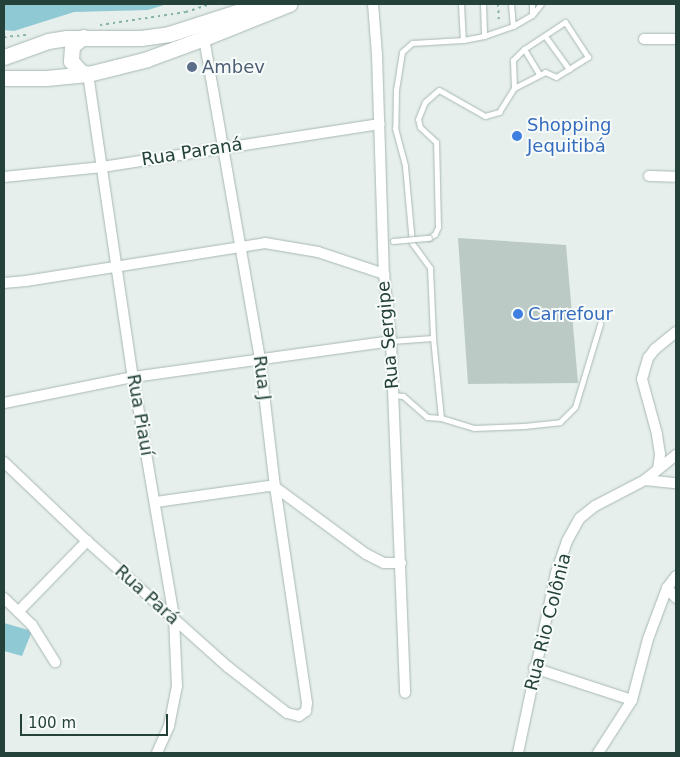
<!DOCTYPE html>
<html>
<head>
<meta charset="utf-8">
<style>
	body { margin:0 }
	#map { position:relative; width:680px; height:757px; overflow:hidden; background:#e6efeb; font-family:"DejaVu Sans",sans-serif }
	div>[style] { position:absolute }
	.water>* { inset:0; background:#8ec9d4 }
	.building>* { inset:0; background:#bbcac4 }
	.path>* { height:2px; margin-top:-1px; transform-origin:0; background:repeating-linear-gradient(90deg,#86b3a5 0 2.5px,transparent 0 6.5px) }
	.roads { filter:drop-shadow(0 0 1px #a8b8b2) drop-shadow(0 0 1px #a8b8b2) }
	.lane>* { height:5px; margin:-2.5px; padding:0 2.5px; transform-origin:2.5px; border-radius:2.5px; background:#fff }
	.street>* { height:10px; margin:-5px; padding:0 5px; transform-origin:5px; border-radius:5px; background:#fff }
	.secondary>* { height:15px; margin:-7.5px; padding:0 7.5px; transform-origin:7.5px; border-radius:7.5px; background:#fff }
	.bridges { filter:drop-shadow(0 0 1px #a8b8b2) drop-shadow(0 0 1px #a8b8b2) }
	.lane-bridge>* { height:5px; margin:-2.5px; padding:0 2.5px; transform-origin:2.5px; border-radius:2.5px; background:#fff }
	.dots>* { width:14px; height:14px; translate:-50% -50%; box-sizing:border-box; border:2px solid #f7fbf9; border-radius:50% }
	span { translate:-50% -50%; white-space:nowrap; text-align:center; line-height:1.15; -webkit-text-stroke:4px #f7fbf9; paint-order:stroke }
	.service-label { font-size:18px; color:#4e5e75 }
	.left { translate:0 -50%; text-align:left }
	.shop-label { font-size:18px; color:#366cbe }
	.street-label { font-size:18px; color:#24423a }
	.frame { position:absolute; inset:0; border:5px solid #24423a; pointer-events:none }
	.scale { position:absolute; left:20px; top:714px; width:148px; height:22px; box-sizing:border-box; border:2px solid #24423a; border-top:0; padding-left:6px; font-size:15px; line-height:18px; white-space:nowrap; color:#24423a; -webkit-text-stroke:4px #f7fbf9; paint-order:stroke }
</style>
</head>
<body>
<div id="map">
	<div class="water">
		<div style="clip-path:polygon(4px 4px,167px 4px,148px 10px,74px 12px,14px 31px,4px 30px)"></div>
		<div style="clip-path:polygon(4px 623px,32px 631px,22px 656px,4px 651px)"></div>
	</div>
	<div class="building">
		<div style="clip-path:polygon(458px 238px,566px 245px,578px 383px,468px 384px)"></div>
	</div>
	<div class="path">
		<div style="left:498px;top:4px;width:19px;rotate:87deg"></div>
		<div style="left:100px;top:25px;width:87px;rotate:-8.6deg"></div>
		<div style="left:186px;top:12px;width:25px;rotate:-18deg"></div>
		<div style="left:4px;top:37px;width:22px;rotate:-5deg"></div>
	</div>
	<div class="roads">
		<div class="lane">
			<div style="left:461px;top:4px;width:36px;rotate:87deg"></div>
			<div style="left:483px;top:4px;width:32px;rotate:88deg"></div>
			<div style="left:511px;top:4px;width:22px;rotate:85deg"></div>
			<div style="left:532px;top:4px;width:11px;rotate:90deg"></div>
			<div style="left:541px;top:4px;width:14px;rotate:129deg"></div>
			<div style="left:532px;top:15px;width:22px;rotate:150deg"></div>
			<div style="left:513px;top:26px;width:31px;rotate:161deg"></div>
			<div style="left:484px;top:36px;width:21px;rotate:169deg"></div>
			<div style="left:463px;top:40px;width:51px;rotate:176.6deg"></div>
			<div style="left:412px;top:43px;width:13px;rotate:138deg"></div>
			<div style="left:402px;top:52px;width:37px;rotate:99deg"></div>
			<div style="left:396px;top:89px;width:39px;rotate:91deg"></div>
			<div style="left:395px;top:128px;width:39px;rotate:75deg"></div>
			<div style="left:405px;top:166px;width:77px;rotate:84.8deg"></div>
			<div style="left:412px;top:243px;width:31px;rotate:54deg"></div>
			<div style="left:430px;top:268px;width:70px;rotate:87.5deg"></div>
			<div style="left:433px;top:338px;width:80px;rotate:84.3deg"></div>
			<div style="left:441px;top:418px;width:34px;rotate:17deg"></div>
			<div style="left:474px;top:428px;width:50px;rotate:-2.3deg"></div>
			<div style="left:524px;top:426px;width:36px;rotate:-6deg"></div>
			<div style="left:560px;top:422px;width:21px;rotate:-45deg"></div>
			<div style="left:575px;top:407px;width:87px;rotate:-73.2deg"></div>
			<div style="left:545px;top:36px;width:41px;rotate:54deg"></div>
			<div style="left:524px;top:49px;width:29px;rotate:59deg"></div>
			<div style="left:429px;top:238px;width:7px;rotate:-34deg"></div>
			<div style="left:435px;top:234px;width:8px;rotate:-67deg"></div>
			<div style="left:438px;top:227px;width:85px;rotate:-91.3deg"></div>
			<div style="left:436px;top:142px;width:22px;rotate:-137deg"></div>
			<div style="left:420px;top:127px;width:8px;rotate:-104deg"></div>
			<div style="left:418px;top:119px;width:18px;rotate:-68deg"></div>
			<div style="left:425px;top:102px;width:18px;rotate:-41deg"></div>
			<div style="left:439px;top:90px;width:53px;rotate:29.5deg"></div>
			<div style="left:485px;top:116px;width:15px;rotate:-16deg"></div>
			<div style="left:499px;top:112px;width:28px;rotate:-58deg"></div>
			<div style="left:514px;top:88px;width:35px;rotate:-27deg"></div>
			<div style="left:545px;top:72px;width:12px;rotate:24deg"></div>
			<div style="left:556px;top:77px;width:38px;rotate:-32deg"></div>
			<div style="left:588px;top:57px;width:42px;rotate:-123.3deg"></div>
			<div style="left:565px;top:22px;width:49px;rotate:146.6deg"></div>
			<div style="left:524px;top:49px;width:16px;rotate:135deg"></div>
			<div style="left:513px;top:60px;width:28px;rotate:88deg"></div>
			<div style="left:391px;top:341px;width:42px;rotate:-4.1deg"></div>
			<div style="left:393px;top:395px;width:10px;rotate:6deg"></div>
			<div style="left:403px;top:396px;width:32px;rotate:41deg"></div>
			<div style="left:427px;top:417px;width:14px;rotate:4deg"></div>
		</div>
		<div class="street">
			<div style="left:373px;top:4px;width:51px;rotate:85.5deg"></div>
			<div style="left:377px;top:55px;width:219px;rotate:88.2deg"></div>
			<div style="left:384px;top:274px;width:67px;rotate:84deg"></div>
			<div style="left:391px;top:341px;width:352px;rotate:87.7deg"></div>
			<div style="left:644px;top:39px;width:32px"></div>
			<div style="left:88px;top:74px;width:306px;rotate:81.6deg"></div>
			<div style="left:133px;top:377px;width:244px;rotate:80.3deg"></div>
			<div style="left:174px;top:618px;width:68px;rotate:87.5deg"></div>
			<div style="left:177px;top:686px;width:41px;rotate:101.3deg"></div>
			<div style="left:169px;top:726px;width:30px;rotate:114deg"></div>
			<div style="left:649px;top:176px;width:27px;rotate:2deg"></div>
			<div style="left:4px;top:177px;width:99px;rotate:-5.8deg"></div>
			<div style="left:102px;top:167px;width:281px;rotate:-8.8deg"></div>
			<div style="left:4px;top:283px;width:22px;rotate:-5deg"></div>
			<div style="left:26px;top:281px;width:242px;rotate:-9deg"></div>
			<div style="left:265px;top:243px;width:54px;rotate:9.6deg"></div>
			<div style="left:318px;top:252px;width:70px;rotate:18.4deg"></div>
			<div style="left:4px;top:403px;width:132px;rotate:-11.4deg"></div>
			<div style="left:133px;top:377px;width:260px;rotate:-7.9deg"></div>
			<div style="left:4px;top:462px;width:115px;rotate:43.6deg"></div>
			<div style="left:87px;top:541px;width:189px;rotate:41.8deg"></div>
			<div style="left:228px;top:667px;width:75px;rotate:37.9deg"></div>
			<div style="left:287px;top:713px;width:12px;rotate:14deg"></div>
			<div style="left:299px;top:716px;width:9px;rotate:-36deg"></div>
			<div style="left:306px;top:711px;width:8px;rotate:-83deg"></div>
			<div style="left:307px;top:703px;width:218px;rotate:-98.4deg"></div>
			<div style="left:275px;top:487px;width:129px;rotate:-96.7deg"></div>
			<div style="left:260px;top:359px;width:326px;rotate:-99.9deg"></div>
			<div style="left:658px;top:469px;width:15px;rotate:-82deg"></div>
			<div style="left:660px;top:454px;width:20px;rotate:-99deg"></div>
			<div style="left:657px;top:434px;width:57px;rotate:-105.3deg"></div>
			<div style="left:642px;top:379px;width:22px;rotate:-74deg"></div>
			<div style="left:648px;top:358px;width:11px;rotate:-52deg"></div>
			<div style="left:655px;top:349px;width:27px;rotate:-39deg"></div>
			<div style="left:645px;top:480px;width:31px;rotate:6deg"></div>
			<div style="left:156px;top:502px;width:114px;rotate:-8.1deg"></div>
			<div style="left:269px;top:486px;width:6px;rotate:9deg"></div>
			<div style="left:275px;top:487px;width:113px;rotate:36.4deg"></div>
			<div style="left:366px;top:554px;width:20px;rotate:27deg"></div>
			<div style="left:384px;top:563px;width:17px"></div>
			<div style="left:667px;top:588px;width:13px;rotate:48deg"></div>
			<div style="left:4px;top:598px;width:39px;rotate:44deg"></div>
			<div style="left:32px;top:625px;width:44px;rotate:58.1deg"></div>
			<div style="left:19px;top:611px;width:98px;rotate:-45.8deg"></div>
			<div style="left:534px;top:668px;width:103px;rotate:18.1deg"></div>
			<div style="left:518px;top:753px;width:184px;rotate:-78.1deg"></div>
			<div style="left:556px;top:573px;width:34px;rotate:-71deg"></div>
			<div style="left:567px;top:541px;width:26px;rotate:-61deg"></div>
			<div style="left:580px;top:518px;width:19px;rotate:-39deg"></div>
			<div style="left:595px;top:506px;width:56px;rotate:-27.5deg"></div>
			<div style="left:645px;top:480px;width:40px;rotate:-39deg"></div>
			<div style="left:598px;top:753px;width:63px;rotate:-57.3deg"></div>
			<div style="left:632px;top:700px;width:63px;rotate:-75.3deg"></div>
			<div style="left:648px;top:639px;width:54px;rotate:-69.6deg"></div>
			<div style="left:667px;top:588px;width:15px;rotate:-53deg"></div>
		</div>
		<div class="secondary">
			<div style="left:83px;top:37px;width:14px;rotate:141deg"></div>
			<div style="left:72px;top:46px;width:15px;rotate:94deg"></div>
			<div style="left:71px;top:61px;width:15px;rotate:48deg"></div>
			<div style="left:81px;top:72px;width:7px;rotate:16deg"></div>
			<div style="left:4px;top:57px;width:47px;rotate:-20deg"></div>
			<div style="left:48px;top:41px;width:19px;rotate:-9deg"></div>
			<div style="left:67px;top:38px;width:74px"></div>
			<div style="left:141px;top:38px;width:28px;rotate:-8deg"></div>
			<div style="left:169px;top:34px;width:98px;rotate:-17.9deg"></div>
			<div style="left:4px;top:78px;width:42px"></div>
			<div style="left:46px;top:78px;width:42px;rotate:-5.4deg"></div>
			<div style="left:88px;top:74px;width:29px;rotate:-14deg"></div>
			<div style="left:116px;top:67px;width:32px;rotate:-14deg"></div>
			<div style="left:147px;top:59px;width:61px;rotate:-20.2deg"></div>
			<div style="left:204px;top:38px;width:92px;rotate:-21.8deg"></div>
		</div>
	</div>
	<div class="bridges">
		<div class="lane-bridge">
			<div style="left:393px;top:241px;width:36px;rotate:-5deg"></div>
		</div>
	</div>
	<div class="dots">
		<div style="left:192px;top:67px;background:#5c6f8a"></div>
		<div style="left:517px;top:136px;background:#3f7fe0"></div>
		<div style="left:518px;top:314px;background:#3f7fe0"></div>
	</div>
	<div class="service-label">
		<span class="left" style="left:202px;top:67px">Ambev</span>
	</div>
	<div class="shop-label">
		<span class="left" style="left:527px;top:136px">Shopping<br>Jequitibá</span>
		<span class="left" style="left:528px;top:314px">Carrefour</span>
	</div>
	<div class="street-label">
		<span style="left:192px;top:152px;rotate:-9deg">Rua Paraná</span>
		<span style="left:388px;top:335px;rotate:-95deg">Rua Sergipe</span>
		<span style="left:262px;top:378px;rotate:83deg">Rua J</span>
		<span style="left:140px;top:415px;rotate:80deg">Rua Piauí</span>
		<span style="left:147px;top:595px;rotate:42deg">Rua Pará</span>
		<span style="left:548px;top:622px;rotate:-76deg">Rua Rio Colônia</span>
	</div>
	<div class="frame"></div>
	<div class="scale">100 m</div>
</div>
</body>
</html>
